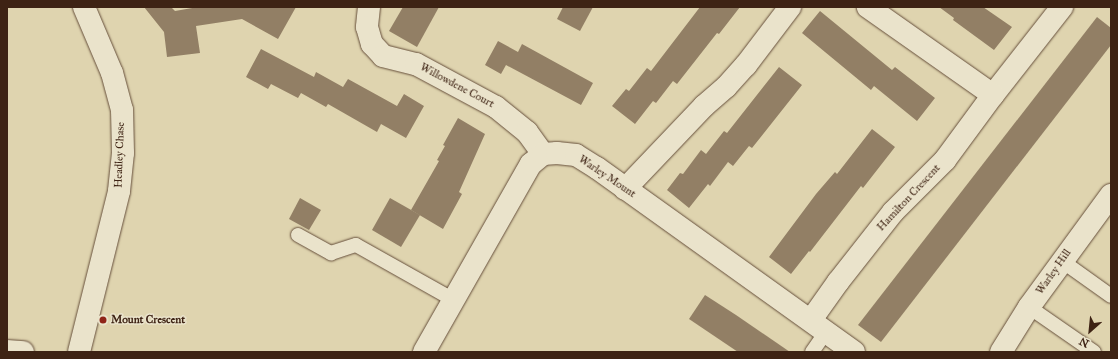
<!DOCTYPE html>
<html>
<head>
<meta charset="utf-8">
<style>
	body { margin:0 }
	#map { position:relative; width:1118px; height:359px; overflow:hidden; background:#dfd4af; font-family:"IM FELL Great Primer",serif }
	div>[style] { position:absolute }
	.building>* { inset:0; background:#927f65 }
	.roads { filter:drop-shadow(0 0 1px #664f3b) drop-shadow(0 0 1px #664f3b) }
	.lane>* { height:14px; margin:-7px; padding:0 7px; transform-origin:7px; border-radius:7px; background:#eae3cb }
	.street>* { height:22px; margin:-11px; padding:0 11px; transform-origin:11px; border-radius:11px; background:#eae3cb }
	.secondary>* { height:22px; margin:-11px; padding:0 11px; transform-origin:11px; border-radius:11px; background:#eae3cb }
	.dots>* { width:11px; height:11px; translate:-50% -50%; box-sizing:border-box; border:2px solid #eae3cb; border-radius:50% }
	span { translate:-50% -50%; white-space:nowrap; text-align:center; line-height:1.15; -webkit-text-stroke:3px #eae3cb; paint-order:stroke }
	.street-label { font-size:11px; color:#3e2314 }
	.poi-label { font-size:11px; color:#3e2314; font-weight:700 }
	.left { translate:0 -50%; text-align:left }
	.frame { position:absolute; inset:0; border:8px solid #3e2314; pointer-events:none }
	.north { position:absolute; left:1070px; top:311px; width:40px; height:40px; -webkit-text-stroke:3px #eae3cb; paint-order:stroke; rotate:207deg; font-size:11px; font-weight:700; line-height:16px; text-align:center; color:#3e2314 }
	.north::after { content:''; display:block; margin:auto; width:14px; height:18px; background:#3e2314; clip-path:polygon(50% 0,100% 100%,50% 72%,0 100%) }
</style>
</head>
<body>
<div id="map">
	<div class="building">
		<div style="clip-path:polygon(144px 7px,171px 7px,175px 11px,198px 7px,296px 7px,278px 39px,242px 19px,196px 26px,200px 53px,167px 57px,164px 32px)"></div>
		<div style="clip-path:polygon(403px 7px,439px 7px,417px 47px,389px 31px)"></div>
		<div style="clip-path:polygon(563px 7px,593px 7px,580px 31px,557px 19px)"></div>
		<div style="clip-path:polygon(700px 7px,740px 7px,719px 34px,717px 33px,677px 84px,673px 81px,656px 103px,653px 101px,635px 124px,612px 106px,626px 89px,629px 91px,647px 68px,651px 71px)"></div>
		<div style="clip-path:polygon(939px 7px,983px 7px,1012px 27px,994px 50px,953px 20px,954px 18px)"></div>
		<div style="clip-path:polygon(820px 11px,892px 70px,895px 67px,935px 98px,917px 121px,874px 86px,871px 90px,802px 33px)"></div>
		<div style="clip-path:polygon(1097px 17px,1111px 28px,1111px 45px,881px 342px,858px 325px)"></div>
		<div style="clip-path:polygon(498px 41px,518px 52px,522px 44px,593px 83px,581px 105px,506px 65px,501px 74px,485px 65px)"></div>
		<div style="clip-path:polygon(261px 49px,314px 77px,316px 72px,343px 87px,348px 79px,397px 106px,404px 94px,424px 106px,406px 138px,381px 124px,377px 132px,328px 104px,326px 107px,301px 93px,298px 98px,271px 84px,268px 89px,246px 77px)"></div>
		<div style="clip-path:polygon(779px 67px,802px 85px,752px 148px,749px 146px,733px 166px,728px 162px,710px 186px,708px 184px,689px 208px,667px 190px,680px 173px,683px 174px,701px 150px,706px 154px,724px 131px,727px 133px)"></div>
		<div style="clip-path:polygon(458px 118px,485px 134px,459px 192px,462px 194px,443px 229px,411px 210px,439px 161px,437px 160px,445px 146px,443px 145px)"></div>
		<div style="clip-path:polygon(872px 129px,895px 147px,863px 188px,861px 186px,810px 252px,809px 251px,791px 274px,769px 257px,816px 194px,835px 172px,837px 174px)"></div>
		<div style="clip-path:polygon(300px 198px,321px 210px,309px 230px,289px 219px)"></div>
		<div style="clip-path:polygon(390px 198px,420px 215px,401px 247px,372px 230px)"></div>
		<div style="clip-path:polygon(705px 295px,736px 315px,790px 352px,738px 352px,689px 319px)"></div>
	</div>
	<div class="roads">
		<div class="lane">
			<div style="left:298px;top:235px;width:38px;rotate:29deg"></div>
			<div style="left:331px;top:253px;width:26px;rotate:-18deg"></div>
			<div style="left:356px;top:245px;width:112px;rotate:29.3deg"></div>
			<div style="left:1062px;top:261px;width:60px;rotate:35.5deg"></div>
			<div style="left:1029px;top:307px;width:79px;rotate:34.7deg"></div>
			<div style="left:812px;top:352px;width:24px;rotate:-55deg"></div>
		</div>
		<div class="street">
			<div style="left:369px;top:7px;width:20px;rotate:96deg"></div>
			<div style="left:367px;top:27px;width:18px;rotate:74deg"></div>
			<div style="left:372px;top:44px;width:16px;rotate:47deg"></div>
			<div style="left:383px;top:56px;width:34px;rotate:14deg"></div>
			<div style="left:416px;top:64px;width:91px;rotate:28.3deg"></div>
			<div style="left:496px;top:107px;width:40px;rotate:39deg"></div>
			<div style="left:527px;top:132px;width:27px;rotate:54deg"></div>
			<div style="left:993px;top:95px;width:112px;rotate:-51.9deg"></div>
			<div style="left:625px;top:189px;width:115px;rotate:-46.4deg"></div>
			<div style="left:704px;top:106px;width:29px;rotate:-41deg"></div>
			<div style="left:726px;top:87px;width:30px;rotate:-48deg"></div>
			<div style="left:746px;top:65px;width:73px;rotate:-52.8deg"></div>
			<div style="left:811px;top:320px;width:47px;rotate:-54.6deg"></div>
			<div style="left:838px;top:282px;width:89px;rotate:-51.8deg"></div>
			<div style="left:893px;top:212px;width:74px;rotate:-45deg"></div>
			<div style="left:945px;top:160px;width:81px;rotate:-53.6deg"></div>
			<div style="left:993px;top:95px;width:153px;rotate:-144.9deg"></div>
			<div style="left:7px;top:351px;width:16px;rotate:4deg"></div>
			<div style="left:79px;top:352px;width:166px;rotate:-76deg"></div>
			<div style="left:119px;top:191px;width:38px;rotate:-84deg"></div>
			<div style="left:123px;top:153px;width:43px;rotate:-91.3deg"></div>
			<div style="left:122px;top:110px;width:38px;rotate:-105deg"></div>
			<div style="left:112px;top:73px;width:72px;rotate:-113deg"></div>
			<div style="left:424px;top:352px;width:216px;rotate:-60.4deg"></div>
			<div style="left:531px;top:164px;width:16px;rotate:-40deg"></div>
			<div style="left:543px;top:154px;width:14px;rotate:-4deg"></div>
			<div style="left:557px;top:153px;width:19px;rotate:6deg"></div>
			<div style="left:576px;top:155px;width:25px;rotate:32deg"></div>
			<div style="left:597px;top:168px;width:316px;rotate:35.6deg"></div>
		</div>
		<div class="secondary">
			<div style="left:1001px;top:352px;width:53px;rotate:-58.1deg"></div>
			<div style="left:1029px;top:307px;width:139px;rotate:-53.8deg"></div>
		</div>
	</div>
	<div class="dots">
		<div style="left:103px;top:320px;background:#8f2418"></div>
	</div>
	<div class="street-label">
		<span style="left:457px;top:86px;rotate:28deg">Willowdene Court</span>
		<span style="left:120px;top:155px;rotate:-88deg">Headley Chase</span>
		<span style="left:607px;top:177px;rotate:34deg">Warley Mount</span>
		<span style="left:909px;top:198px;rotate:-47deg">Hamilton Crescent</span>
		<span style="left:1054px;top:272px;rotate:-55deg">Warley Hill</span>
	</div>
	<div class="poi-label">
		<span class="left" style="left:111px;top:320px">Mount Crescent</span>
	</div>
	<div class="frame"></div>
	<div class="north">N</div>
</div>
</body>
</html>
